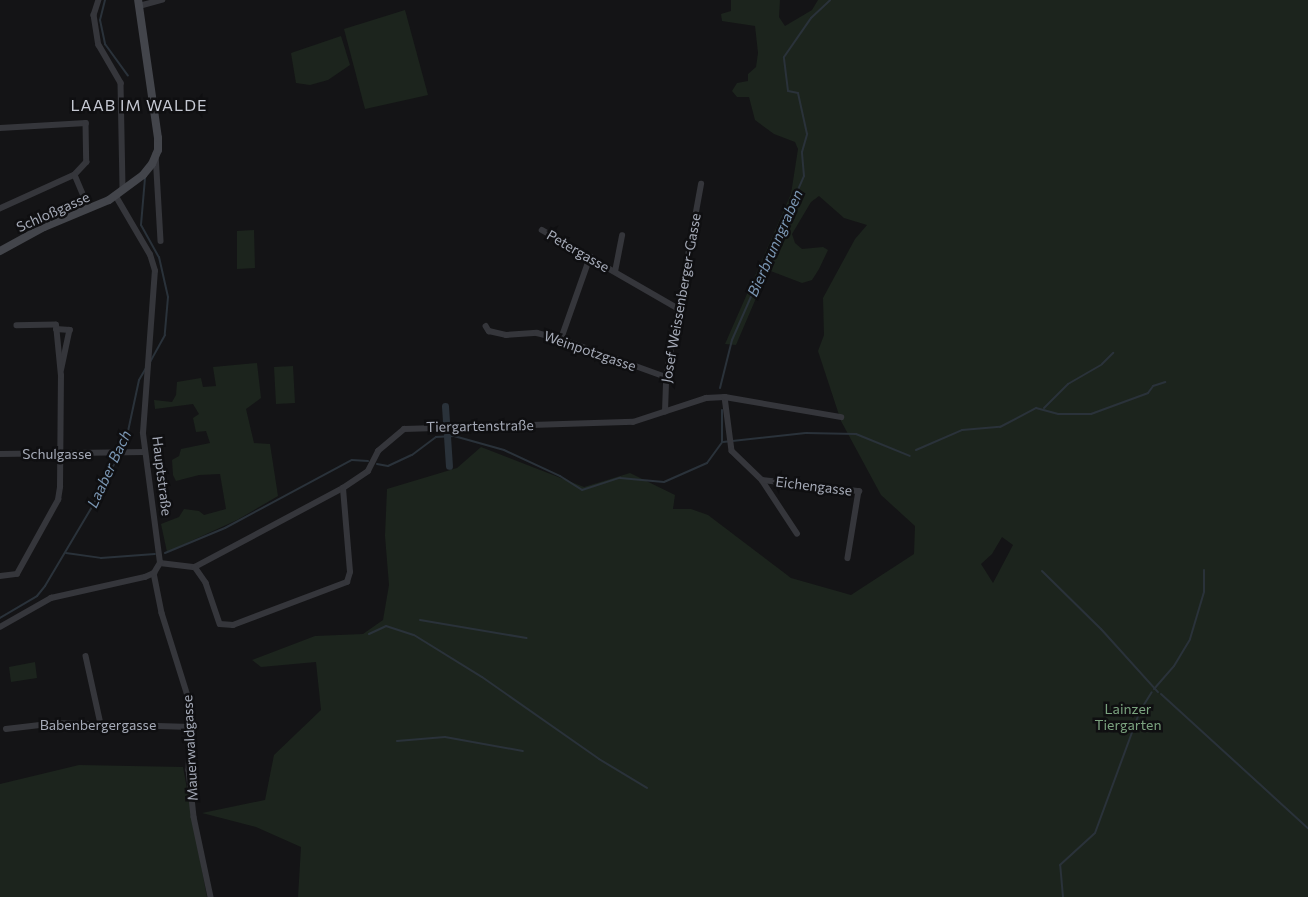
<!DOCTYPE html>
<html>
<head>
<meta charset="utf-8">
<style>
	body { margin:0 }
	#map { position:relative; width:1308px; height:897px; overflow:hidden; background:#141416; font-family:Commissioner,sans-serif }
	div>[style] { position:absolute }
	.green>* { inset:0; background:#1c241d }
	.stream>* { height:2px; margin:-1px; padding:0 1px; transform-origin:1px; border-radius:1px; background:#2a323a }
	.canal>* { height:7px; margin:-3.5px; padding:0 3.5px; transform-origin:3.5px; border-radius:3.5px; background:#2a323a }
	.street>* { height:5.5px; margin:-2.75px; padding:0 2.75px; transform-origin:2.75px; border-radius:2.75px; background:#35363b }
	.secondary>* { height:8px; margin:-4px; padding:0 4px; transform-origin:4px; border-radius:4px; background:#43454b }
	span { translate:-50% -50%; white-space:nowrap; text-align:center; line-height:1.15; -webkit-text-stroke:5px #0f0f11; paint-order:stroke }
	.street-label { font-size:14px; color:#a5aab7 }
	.park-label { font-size:14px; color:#7ba37f }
	.water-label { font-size:15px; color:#7b97b4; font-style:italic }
	.quarter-label { font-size:16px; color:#c6c9d3; letter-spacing:1px }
</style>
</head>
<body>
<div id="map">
	<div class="green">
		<div style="clip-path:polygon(evenodd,731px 0,780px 0,779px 17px,785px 26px,812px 10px,818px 0,1308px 0,1308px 897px,298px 897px,301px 847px,256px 827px,202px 813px,265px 800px,274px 755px,321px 710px,316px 662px,261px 667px,252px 660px,315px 636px,363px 634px,383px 620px,389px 585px,385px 536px,387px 489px,457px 468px,481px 447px,584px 487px,630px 473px,675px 495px,673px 509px,691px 509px,708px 515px,791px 578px,851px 595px,914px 554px,915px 526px,881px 495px,841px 421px,818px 351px,824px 335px,823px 298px,855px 239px,867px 225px,844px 218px,819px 196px,811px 202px,792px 234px,795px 243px,802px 249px,823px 247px,828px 250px,819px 269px,812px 280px,802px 283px,768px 270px,736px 345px,725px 344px,791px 194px,798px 149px,795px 142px,774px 134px,755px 120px,749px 97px,737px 97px,732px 91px,737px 83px,748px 81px,748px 74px,756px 67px,758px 53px,755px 26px,722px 21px,721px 14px,731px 11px,731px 0,1002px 537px,1013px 545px,993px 583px,981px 564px,992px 554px,1002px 537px)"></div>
		<div style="clip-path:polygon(405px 10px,428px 95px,365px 109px,344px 29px)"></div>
		<div style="clip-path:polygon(341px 36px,350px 65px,328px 80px,310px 85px,296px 83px,291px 53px)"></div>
		<div style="clip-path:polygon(254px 230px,255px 268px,237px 269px,237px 231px)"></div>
		<div style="clip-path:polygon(257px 363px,261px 398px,246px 409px,254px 443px,270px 444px,278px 496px,237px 520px,167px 552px,161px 524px,179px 517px,184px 509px,199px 511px,204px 515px,226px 509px,220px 474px,199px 475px,176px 481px,173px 475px,172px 460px,179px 456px,181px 449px,210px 443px,206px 431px,196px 432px,193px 418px,199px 414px,193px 404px,155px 409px,154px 400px,172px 402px,176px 395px,177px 382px,201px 378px,203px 387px,216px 386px,213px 367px)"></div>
		<div style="clip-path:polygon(293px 366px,295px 403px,276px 404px,274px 367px)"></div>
		<div style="clip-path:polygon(35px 662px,37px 678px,11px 682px,9px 667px)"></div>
		<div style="clip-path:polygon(79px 765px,183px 767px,207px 897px,0 897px,0 784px)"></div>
	</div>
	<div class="stream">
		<div style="left:105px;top:0;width:21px;rotate:104deg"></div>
		<div style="left:100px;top:20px;width:25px;rotate:78deg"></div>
		<div style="left:105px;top:44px;width:39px;rotate:54deg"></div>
		<div style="left:145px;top:178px;width:47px;rotate:94.9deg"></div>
		<div style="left:141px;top:225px;width:37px;rotate:61deg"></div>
		<div style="left:159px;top:257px;width:41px;rotate:77.3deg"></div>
		<div style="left:168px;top:297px;width:38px;rotate:95deg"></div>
		<div style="left:165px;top:335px;width:31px;rotate:119deg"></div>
		<div style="left:720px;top:388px;width:49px;rotate:-76deg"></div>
		<div style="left:732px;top:340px;width:179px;rotate:-66.3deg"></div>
		<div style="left:804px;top:176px;width:24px;rotate:-95deg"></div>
		<div style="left:802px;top:152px;width:19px;rotate:-74deg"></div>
		<div style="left:807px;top:134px;width:42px;rotate:-102.4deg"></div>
		<div style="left:798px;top:93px;width:10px;rotate:-169deg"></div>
		<div style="left:788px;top:91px;width:34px;rotate:-97deg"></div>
		<div style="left:784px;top:57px;width:47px;rotate:-55.3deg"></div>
		<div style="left:811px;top:18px;width:26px;rotate:-43deg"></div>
		<div style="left:1044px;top:408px;width:34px;rotate:-45deg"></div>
		<div style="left:1068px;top:384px;width:39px;rotate:-30deg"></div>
		<div style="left:1102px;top:364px;width:16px;rotate:-45deg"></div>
		<div style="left:723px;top:442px;width:83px;rotate:-6.2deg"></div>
		<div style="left:806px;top:433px;width:50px;rotate:1.1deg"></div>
		<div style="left:856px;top:434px;width:58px;rotate:22.2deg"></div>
		<div style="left:916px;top:450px;width:50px;rotate:-23.5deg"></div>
		<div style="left:962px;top:430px;width:38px;rotate:-5deg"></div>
		<div style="left:1000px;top:427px;width:41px;rotate:-27.8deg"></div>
		<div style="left:1036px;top:408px;width:23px;rotate:15deg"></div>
		<div style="left:1058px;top:414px;width:33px"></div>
		<div style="left:1091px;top:414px;width:61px;rotate:-20.2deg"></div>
		<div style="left:1148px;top:393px;width:9px;rotate:-54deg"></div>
		<div style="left:1153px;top:386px;width:13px;rotate:-18deg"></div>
		<div style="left:377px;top:464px;width:11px;rotate:10deg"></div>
		<div style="left:388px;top:466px;width:26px;rotate:-25deg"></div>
		<div style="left:412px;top:455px;width:30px;rotate:-37deg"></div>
		<div style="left:436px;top:437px;width:18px;rotate:-3deg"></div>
		<div style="left:454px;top:436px;width:52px;rotate:15.6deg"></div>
		<div style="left:504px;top:450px;width:62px;rotate:24.9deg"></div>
		<div style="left:560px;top:476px;width:26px;rotate:32deg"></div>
		<div style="left:582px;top:490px;width:40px;rotate:-18deg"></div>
		<div style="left:620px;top:478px;width:44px;rotate:5.2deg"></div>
		<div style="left:664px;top:482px;width:47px;rotate:-23.8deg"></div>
		<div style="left:707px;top:463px;width:26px;rotate:-54deg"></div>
		<div style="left:722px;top:442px;width:32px;rotate:-90deg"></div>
		<div style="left:66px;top:553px;width:35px;rotate:8deg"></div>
		<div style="left:101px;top:558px;width:54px;rotate:-4.2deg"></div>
		<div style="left:165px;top:553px;width:65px;rotate:-22.6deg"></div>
		<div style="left:225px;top:528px;width:144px;rotate:-28.2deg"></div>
		<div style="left:352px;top:460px;width:16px;rotate:4deg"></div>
		<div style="left:1042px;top:571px;width:83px;rotate:44.5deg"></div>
		<div style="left:1101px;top:629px;width:85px;rotate:47.9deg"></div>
		<div style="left:0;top:618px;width:43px;rotate:-30.7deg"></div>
		<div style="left:37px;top:596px;width:13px;rotate:-51deg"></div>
		<div style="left:45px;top:586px;width:112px;rotate:-59.3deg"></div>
		<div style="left:102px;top:490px;width:60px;rotate:-65.2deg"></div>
		<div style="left:127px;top:436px;width:57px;rotate:-77.9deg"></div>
		<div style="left:139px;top:380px;width:14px;rotate:-60deg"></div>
		<div style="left:420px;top:620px;width:108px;rotate:9.6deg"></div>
		<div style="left:369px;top:634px;width:19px;rotate:-25deg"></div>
		<div style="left:386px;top:626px;width:29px;rotate:18deg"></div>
		<div style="left:414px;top:635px;width:80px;rotate:31.7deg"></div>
		<div style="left:482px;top:677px;width:143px;rotate:35deg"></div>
		<div style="left:599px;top:759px;width:56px;rotate:31.1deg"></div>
		<div style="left:1154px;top:689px;width:30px;rotate:-49deg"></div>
		<div style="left:1174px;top:666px;width:31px;rotate:-59deg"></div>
		<div style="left:1190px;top:639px;width:49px;rotate:-73.4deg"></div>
		<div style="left:1204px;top:592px;width:22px;rotate:-90deg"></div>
		<div style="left:1161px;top:694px;width:199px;rotate:42.4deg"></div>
		<div style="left:397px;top:741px;width:48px;rotate:-4.8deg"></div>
		<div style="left:445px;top:737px;width:79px;rotate:10.2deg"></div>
		<div style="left:1063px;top:897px;width:32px;rotate:-95deg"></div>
		<div style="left:1060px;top:865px;width:47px;rotate:-42.4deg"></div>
		<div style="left:1095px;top:833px;width:130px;rotate:-69.8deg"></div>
		<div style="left:1140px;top:711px;width:22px;rotate:-58deg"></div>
	</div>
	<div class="canal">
		<div style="left:445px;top:406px;width:60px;rotate:86.2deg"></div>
	</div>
	<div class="street">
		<div style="left:99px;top:0;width:16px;rotate:108deg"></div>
		<div style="left:94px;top:15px;width:30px;rotate:81deg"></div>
		<div style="left:99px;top:45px;width:44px;rotate:59.9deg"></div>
		<div style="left:121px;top:83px;width:105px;rotate:88.9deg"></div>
		<div style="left:139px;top:6px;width:24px;rotate:-15deg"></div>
		<div style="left:0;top:128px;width:86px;rotate:-3.3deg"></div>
		<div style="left:86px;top:123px;width:39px;rotate:89deg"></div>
		<div style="left:87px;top:162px;width:18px;rotate:133deg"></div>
		<div style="left:75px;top:175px;width:82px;rotate:155.6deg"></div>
		<div style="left:156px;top:154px;width:87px;rotate:86.7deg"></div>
		<div style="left:75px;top:175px;width:36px;rotate:67deg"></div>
		<div style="left:542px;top:230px;width:156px;rotate:30deg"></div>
		<div style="left:615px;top:272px;width:37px;rotate:-79deg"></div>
		<div style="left:486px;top:326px;width:6px;rotate:59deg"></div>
		<div style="left:489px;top:331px;width:17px;rotate:13deg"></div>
		<div style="left:506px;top:335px;width:31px;rotate:-4deg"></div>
		<div style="left:537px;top:333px;width:25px;rotate:14deg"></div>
		<div style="left:561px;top:339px;width:112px;rotate:19.9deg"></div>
		<div style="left:56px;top:329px;width:14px;rotate:4deg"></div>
		<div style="left:70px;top:330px;width:40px;rotate:102deg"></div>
		<div style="left:561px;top:339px;width:87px;rotate:-70.5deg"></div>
		<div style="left:725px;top:397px;width:54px;rotate:82.6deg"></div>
		<div style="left:732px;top:451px;width:42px;rotate:44deg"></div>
		<div style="left:762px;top:480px;width:64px;rotate:56.6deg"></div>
		<div style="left:665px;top:412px;width:35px;rotate:-88deg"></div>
		<div style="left:666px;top:377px;width:196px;rotate:-79.7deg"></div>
		<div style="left:0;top:454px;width:144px;rotate:-0.8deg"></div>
		<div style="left:762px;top:480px;width:98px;rotate:6.5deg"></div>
		<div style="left:859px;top:491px;width:68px;rotate:99.3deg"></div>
		<div style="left:160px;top:563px;width:35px;rotate:7deg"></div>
		<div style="left:195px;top:567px;width:168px;rotate:-28.1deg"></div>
		<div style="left:343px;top:488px;width:30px;rotate:-34deg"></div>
		<div style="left:368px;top:471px;width:22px;rotate:-63deg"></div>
		<div style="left:378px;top:451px;width:34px;rotate:-40deg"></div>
		<div style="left:404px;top:429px;width:229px;rotate:-1.8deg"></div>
		<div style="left:633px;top:422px;width:77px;rotate:-18.2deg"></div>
		<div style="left:706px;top:398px;width:19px;rotate:-3deg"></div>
		<div style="left:725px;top:397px;width:118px;rotate:9.8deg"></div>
		<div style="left:195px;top:567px;width:19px;rotate:55deg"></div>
		<div style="left:206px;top:583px;width:43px;rotate:71.1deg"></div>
		<div style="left:220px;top:624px;width:13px;rotate:4deg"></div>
		<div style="left:233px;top:625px;width:122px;rotate:-20.7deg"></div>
		<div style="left:347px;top:582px;width:10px;rotate:-73deg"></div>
		<div style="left:350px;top:572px;width:84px;rotate:-94.8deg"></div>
		<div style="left:154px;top:573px;width:41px;rotate:78.7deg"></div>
		<div style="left:162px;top:613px;width:87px;rotate:72.6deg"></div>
		<div style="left:188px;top:696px;width:31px;rotate:84deg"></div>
		<div style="left:191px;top:727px;width:43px;rotate:92.7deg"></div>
		<div style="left:189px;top:770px;width:47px;rotate:83.9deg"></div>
		<div style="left:194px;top:817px;width:82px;rotate:78deg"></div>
		<div style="left:0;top:576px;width:17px;rotate:-7deg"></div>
		<div style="left:17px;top:574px;width:85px;rotate:-61deg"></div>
		<div style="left:58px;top:500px;width:13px;rotate:-81deg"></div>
		<div style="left:60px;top:487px;width:111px;rotate:-89.5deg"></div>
		<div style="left:61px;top:376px;width:51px;rotate:-95.6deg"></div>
		<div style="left:56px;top:325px;width:39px;rotate:179deg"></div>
		<div style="left:0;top:627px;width:59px;rotate:-29.6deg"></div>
		<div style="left:51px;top:598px;width:96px;rotate:-12.6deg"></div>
		<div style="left:145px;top:577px;width:10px;rotate:-24deg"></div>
		<div style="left:154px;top:573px;width:12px;rotate:-59deg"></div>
		<div style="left:160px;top:563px;width:131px;rotate:-97.5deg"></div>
		<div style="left:143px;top:433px;width:162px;rotate:-85.8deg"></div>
		<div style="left:155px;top:271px;width:17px;rotate:-107deg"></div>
		<div style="left:150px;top:255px;width:69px;rotate:-120.3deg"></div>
		<div style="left:86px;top:656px;width:70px;rotate:77.6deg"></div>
		<div style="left:6px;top:729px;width:51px;rotate:-6.7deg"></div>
		<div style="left:57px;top:723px;width:134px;rotate:1.7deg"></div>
	</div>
	<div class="secondary">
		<div style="left:0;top:251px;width:50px;rotate:-28.6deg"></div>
		<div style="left:44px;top:227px;width:70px;rotate:-22.6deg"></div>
		<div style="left:109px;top:200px;width:42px;rotate:-36.3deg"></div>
		<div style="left:143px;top:175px;width:14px;rotate:-51deg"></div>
		<div style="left:152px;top:164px;width:15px;rotate:-67deg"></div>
		<div style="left:158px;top:150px;width:12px;rotate:-90deg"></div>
		<div style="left:158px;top:138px;width:139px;rotate:-98.2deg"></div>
	</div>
	<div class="street-label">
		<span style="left:53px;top:212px;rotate:-24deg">Schloßgasse</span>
		<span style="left:578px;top:251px;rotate:30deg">Petergasse</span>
		<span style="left:681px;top:298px;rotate:-80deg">Josef Weissenberger-Gasse</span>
		<span style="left:590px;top:351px;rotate:19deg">Weinpotzgasse</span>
		<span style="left:480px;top:426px;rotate:-1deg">Tiergartenstraße</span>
		<span style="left:57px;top:454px">Schulgasse</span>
		<span style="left:162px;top:476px;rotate:83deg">Hauptstraße</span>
		<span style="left:814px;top:486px;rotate:7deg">Eichengasse</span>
		<span style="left:98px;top:725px">Babenbergergasse</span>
		<span style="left:190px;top:748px;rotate:-93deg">Mauerwaldgasse</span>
	</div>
	<div class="park-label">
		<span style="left:1128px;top:717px">Lainzer<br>Tiergarten</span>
	</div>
	<div class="water-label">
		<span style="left:775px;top:243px;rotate:-66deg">Bierbrunngraben</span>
		<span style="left:109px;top:469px;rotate:-65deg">Laaber Bach</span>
	</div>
	<div class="quarter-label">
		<span style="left:139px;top:105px">LAAB IM WALDE</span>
	</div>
</div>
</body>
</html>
